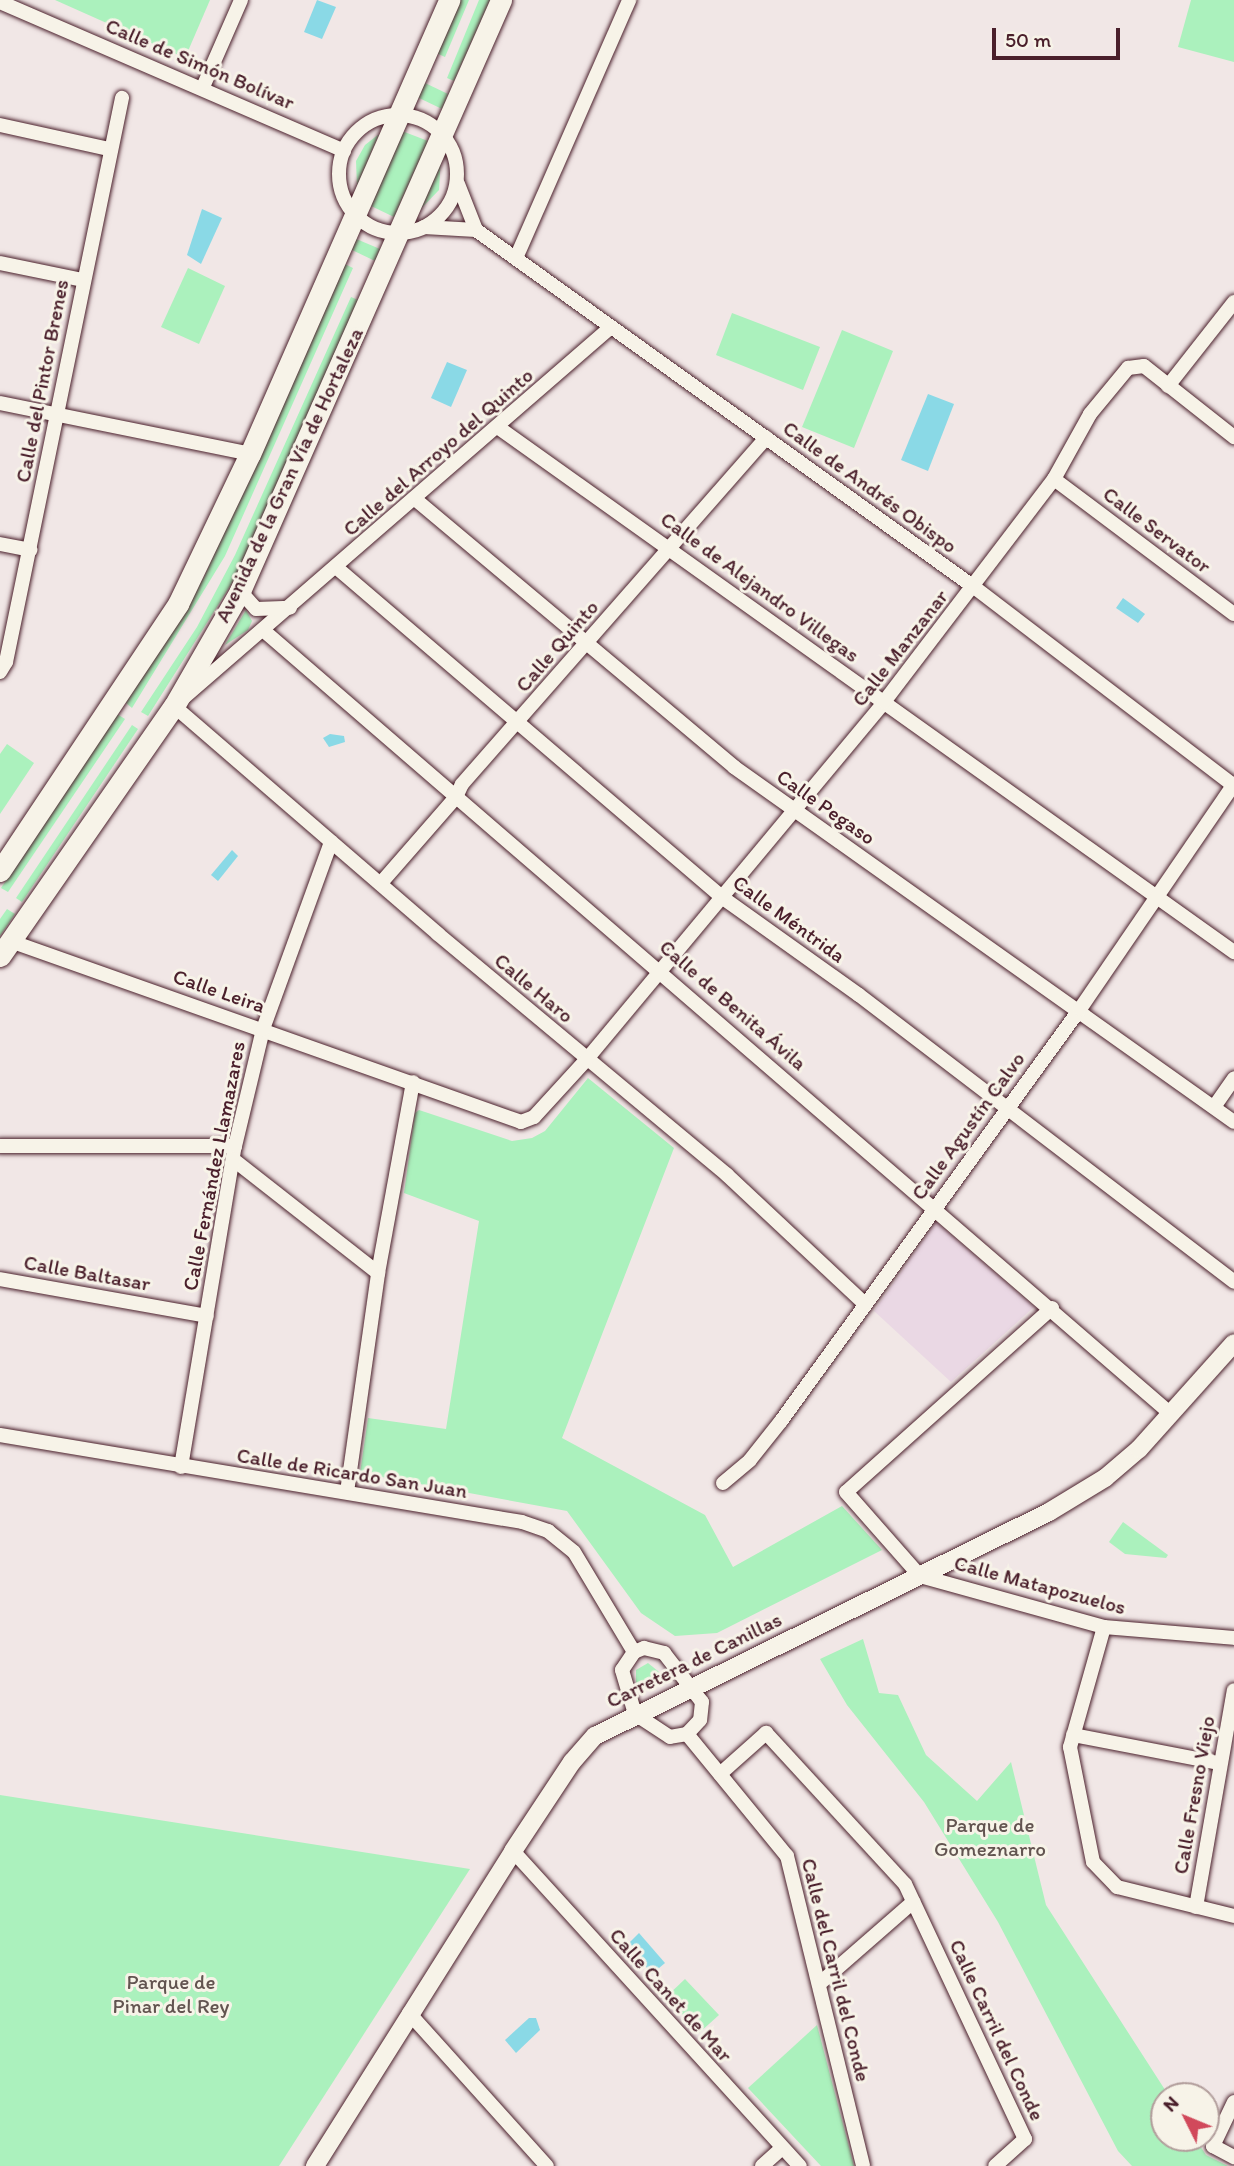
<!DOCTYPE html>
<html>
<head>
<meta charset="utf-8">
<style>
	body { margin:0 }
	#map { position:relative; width:1234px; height:2166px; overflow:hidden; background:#f1e7e6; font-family:Itim,sans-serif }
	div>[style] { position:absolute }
	.built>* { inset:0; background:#ead8e4 }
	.green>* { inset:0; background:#abf1bd }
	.water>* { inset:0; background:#8ad9e6 }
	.roads { filter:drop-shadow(0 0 2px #4a1f2b) drop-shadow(0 0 2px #4a1f2b) }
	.minor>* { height:14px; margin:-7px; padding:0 7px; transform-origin:7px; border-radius:7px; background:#f7f3e8 }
	.minor>.ring { margin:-7px; padding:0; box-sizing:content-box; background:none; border:14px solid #f7f3e8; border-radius:50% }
	.tertiary>* { height:18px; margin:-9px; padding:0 9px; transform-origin:9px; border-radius:9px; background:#f7f3e8 }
	.secondary>* { height:21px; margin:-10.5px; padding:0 10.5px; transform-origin:10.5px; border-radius:10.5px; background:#f7f3e8 }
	span { translate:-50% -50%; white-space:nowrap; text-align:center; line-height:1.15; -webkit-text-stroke:6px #f7f3e8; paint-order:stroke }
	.street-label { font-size:21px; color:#4a1f2b }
	.park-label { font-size:21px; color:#625450 }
	.north { position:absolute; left:1150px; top:2082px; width:70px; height:70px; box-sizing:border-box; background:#f7f3e8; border:2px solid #b29e9c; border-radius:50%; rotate:313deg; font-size:19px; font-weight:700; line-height:28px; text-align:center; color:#4a1f2b }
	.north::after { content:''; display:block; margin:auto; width:24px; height:32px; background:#d1495b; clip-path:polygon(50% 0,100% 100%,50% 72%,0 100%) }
	.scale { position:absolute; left:992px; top:28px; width:128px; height:32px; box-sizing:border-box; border:4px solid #4a1f2b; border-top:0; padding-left:9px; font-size:21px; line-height:24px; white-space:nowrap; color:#4a1f2b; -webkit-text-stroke:5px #f7f3e8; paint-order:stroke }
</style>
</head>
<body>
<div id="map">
	<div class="built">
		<div style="clip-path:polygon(936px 1222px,1034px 1307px,951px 1382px,874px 1311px)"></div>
	</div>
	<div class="green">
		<div style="clip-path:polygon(55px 0,210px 0,185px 58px)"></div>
		<div style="clip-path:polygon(459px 0,469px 0,445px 57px,436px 53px)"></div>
		<div style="clip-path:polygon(479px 0,490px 0,454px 81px,447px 78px)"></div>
		<div style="clip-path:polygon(1191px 0,1234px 0,1234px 62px,1178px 47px)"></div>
		<div style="clip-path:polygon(423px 82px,448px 94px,442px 109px,417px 97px)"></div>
		<div style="clip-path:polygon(402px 131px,428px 141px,394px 217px,369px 205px)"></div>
		<div style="clip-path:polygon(379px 134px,357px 186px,356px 161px,365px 145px)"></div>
		<div style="clip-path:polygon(441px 157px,439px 190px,415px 215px)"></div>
		<div style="clip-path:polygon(354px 238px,380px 249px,375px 261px,350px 249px)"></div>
		<div style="clip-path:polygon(343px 263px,353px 268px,225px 556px,132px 708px,126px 703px,204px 577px)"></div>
		<div style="clip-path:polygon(188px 268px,225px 286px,199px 344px,161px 327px)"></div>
		<div style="clip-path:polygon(351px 297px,358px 300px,234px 580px,148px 716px,141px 712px,197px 627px,235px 555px)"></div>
		<div style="clip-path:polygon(732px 313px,820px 347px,803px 390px,716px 355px)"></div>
		<div style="clip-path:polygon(842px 330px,893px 351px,854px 448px,802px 427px)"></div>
		<div style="clip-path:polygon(246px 610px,252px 621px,248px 630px,225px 645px)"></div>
		<div style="clip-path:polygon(117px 714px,125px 719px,8px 892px,1px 888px)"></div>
		<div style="clip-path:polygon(132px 725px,138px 729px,22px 902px,16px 898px)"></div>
		<div style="clip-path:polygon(7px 744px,34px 763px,0 814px,0 754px)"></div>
		<div style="clip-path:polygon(7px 909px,15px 914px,0 936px,0 919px)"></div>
		<div style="clip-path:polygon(588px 1078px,674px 1148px,562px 1438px,705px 1515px,733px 1567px,842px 1506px,882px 1550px,717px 1633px,675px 1636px,641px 1613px,567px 1511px,360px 1473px,368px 1418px,446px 1429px,479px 1221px,404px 1193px,415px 1113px,419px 1110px,512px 1141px,532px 1138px,545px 1131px)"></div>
		<div style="clip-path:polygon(1123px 1522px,1168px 1555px,1166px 1558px,1125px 1554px,1109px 1542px)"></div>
		<div style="clip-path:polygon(863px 1639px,879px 1693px,898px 1695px,926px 1755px,977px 1801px,1011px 1762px,1046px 1905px,1169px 2096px,1164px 2096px,1164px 2138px,1195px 2138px,1206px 2155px,1228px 2166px,1132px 2166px,1118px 2151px,998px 1922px,924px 1802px,847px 1705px,820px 1659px)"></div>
		<div style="clip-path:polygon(648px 1663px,664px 1676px,636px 1690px,636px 1670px)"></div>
		<div style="clip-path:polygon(0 1795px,470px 1869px,279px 2166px,0 2166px)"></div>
		<div style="clip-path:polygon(685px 1979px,719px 2015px,699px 2033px,666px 1997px)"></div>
		<div style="clip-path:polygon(817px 2025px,854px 2166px,821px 2166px,748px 2088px)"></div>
	</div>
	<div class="water">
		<div style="clip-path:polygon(317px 0,336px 7px,322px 39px,304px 32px)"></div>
		<div style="clip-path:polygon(202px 209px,222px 218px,201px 264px,187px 255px)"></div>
		<div style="clip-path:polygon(447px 362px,467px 370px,451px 407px,431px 398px)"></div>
		<div style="clip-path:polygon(928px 394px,954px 404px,928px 471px,901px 460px)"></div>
		<div style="clip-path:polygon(1123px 598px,1145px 614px,1138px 623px,1116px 608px)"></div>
		<div style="clip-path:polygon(330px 734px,344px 736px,345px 742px,329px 747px,323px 738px)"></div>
		<div style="clip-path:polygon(232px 850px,238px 856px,218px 881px,211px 875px)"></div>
		<div style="clip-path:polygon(639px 1933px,665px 1963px,652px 1974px,627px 1945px)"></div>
		<div style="clip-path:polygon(529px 2018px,536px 2018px,540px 2030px,516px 2053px,505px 2040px)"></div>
	</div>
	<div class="roads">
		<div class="minor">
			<div style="left:0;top:2px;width:375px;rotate:23.4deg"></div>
			<div style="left:203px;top:87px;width:95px;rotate:-66.4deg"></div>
			<div class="ring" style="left:339px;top:115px;width:104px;height:104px"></div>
			<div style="left:0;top:125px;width:112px;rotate:12.4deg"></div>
			<div style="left:458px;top:184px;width:49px;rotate:68.6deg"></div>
			<div style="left:424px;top:227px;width:52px;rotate:3.3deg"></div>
			<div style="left:476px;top:230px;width:613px;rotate:35.64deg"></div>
			<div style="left:974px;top:587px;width:327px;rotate:37.4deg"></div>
			<div style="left:516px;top:258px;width:282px;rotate:-66.3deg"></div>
			<div style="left:0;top:263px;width:85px;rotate:11.6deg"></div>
			<div style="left:611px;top:327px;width:578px;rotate:139.07deg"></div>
			<div style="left:174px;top:706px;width:349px;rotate:40.8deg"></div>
			<div style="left:438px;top:934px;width:376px;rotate:39.8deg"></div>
			<div style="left:727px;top:1175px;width:189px;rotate:43.1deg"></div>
			<div style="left:1168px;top:386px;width:107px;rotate:-51.8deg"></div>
			<div style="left:0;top:403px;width:255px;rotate:11.5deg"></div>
			<div style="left:499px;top:428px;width:903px;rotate:35.49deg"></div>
			<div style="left:1054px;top:479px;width:225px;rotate:36.9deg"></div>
			<div style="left:415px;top:499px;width:417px;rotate:40deg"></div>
			<div style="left:734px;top:767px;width:613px;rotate:35.37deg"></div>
			<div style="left:0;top:544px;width:31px;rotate:11deg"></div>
			<div style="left:337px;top:568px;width:508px;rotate:40.53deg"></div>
			<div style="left:723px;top:898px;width:167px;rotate:35.5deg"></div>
			<div style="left:859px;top:995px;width:472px;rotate:37.4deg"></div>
			<div style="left:240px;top:591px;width:24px;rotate:48deg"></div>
			<div style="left:256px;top:609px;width:34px;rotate:-2deg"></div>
			<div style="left:263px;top:630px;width:1200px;rotate:40.81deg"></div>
			<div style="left:0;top:672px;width:12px;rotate:-59deg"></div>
			<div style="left:6px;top:662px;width:576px;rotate:-78.38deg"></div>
			<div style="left:381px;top:883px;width:114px;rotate:-48.9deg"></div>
			<div style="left:456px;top:797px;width:14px;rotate:-65deg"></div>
			<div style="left:462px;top:784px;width:461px;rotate:-48.7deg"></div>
			<div style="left:10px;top:941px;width:542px;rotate:19.5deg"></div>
			<div style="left:521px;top:1122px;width:14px;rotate:-21deg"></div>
			<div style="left:534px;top:1117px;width:79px;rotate:-47.6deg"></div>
			<div style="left:587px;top:1059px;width:464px;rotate:-50.2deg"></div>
			<div style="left:884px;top:702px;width:280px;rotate:-52.7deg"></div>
			<div style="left:1054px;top:479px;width:74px;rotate:-61deg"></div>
			<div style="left:1090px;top:414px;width:60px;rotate:-50.4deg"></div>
			<div style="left:1128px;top:368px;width:16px;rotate:-7deg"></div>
			<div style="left:1144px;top:366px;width:115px;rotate:38.3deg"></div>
			<div style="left:1214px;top:1107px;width:35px;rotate:-55deg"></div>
			<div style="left:0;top:1146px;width:235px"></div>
			<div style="left:234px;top:1160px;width:183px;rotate:38.1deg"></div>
			<div style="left:0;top:1279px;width:210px;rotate:10.1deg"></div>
			<div style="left:1052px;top:1308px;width:276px;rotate:138.2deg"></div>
			<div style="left:846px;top:1492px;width:112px;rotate:48.6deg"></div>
			<div style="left:920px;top:1576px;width:191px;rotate:15.5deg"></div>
			<div style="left:1104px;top:1627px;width:130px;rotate:4.8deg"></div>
			<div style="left:0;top:1435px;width:529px;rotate:9.46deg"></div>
			<div style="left:522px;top:1522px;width:28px;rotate:19deg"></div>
			<div style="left:548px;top:1531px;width:33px;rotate:39deg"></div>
			<div style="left:574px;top:1552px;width:117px;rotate:59deg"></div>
			<div style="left:181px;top:1467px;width:326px;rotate:-80.5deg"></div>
			<div style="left:235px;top:1146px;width:120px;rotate:-76.5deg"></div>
			<div style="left:263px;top:1029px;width:199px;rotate:-70deg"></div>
			<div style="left:723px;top:1483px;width:35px;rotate:-40deg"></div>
			<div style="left:750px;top:1460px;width:50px;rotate:-51.5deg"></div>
			<div style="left:781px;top:1421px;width:509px;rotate:-54.03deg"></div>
			<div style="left:1080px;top:1009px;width:273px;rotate:-55.6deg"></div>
			<div style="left:347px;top:1492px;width:221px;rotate:-81.9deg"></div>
			<div style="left:378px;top:1273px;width:194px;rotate:-79.6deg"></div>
			<div style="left:1104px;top:1627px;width:125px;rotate:105.8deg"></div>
			<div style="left:1070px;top:1747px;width:117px;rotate:78.7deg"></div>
			<div style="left:1093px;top:1862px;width:35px;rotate:46deg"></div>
			<div style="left:1117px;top:1887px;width:121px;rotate:13.9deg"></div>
			<div style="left:644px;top:1648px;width:21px;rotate:14deg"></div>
			<div style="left:664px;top:1653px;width:62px;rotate:52.2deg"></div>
			<div style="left:702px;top:1702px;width:18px;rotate:96deg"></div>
			<div style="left:700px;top:1720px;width:19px;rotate:133deg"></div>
			<div style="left:687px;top:1734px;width:17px;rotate:170deg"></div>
			<div style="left:670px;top:1737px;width:42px;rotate:-146.7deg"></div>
			<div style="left:635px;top:1714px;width:46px;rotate:-106.5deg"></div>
			<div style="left:622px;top:1670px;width:22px;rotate:-56deg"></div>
			<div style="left:634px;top:1652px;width:11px;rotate:-22deg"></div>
			<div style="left:687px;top:1734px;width:158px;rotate:50.7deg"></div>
			<div style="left:787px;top:1856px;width:319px;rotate:76.2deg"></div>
			<div style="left:1073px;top:1735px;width:149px;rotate:10.9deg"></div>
			<div style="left:720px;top:1774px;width:62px;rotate:-41.7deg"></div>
			<div style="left:766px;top:1733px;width:205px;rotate:47.4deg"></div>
			<div style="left:905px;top:1884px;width:282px;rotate:64.8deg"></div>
			<div style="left:1025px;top:2139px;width:40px;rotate:138deg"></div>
			<div style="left:513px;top:1851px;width:426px;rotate:47.7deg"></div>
			<div style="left:1196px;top:1907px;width:220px;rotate:-80.1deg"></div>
			<div style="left:819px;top:1984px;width:125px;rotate:-41.1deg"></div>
			<div style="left:409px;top:2013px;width:206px;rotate:48deg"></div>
			<div style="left:1234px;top:2102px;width:49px;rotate:115.5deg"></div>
			<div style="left:1213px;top:2146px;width:24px;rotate:28deg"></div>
			<div style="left:762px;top:2166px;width:27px;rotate:-42deg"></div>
		</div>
		<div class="tertiary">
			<div style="left:315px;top:2166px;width:372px;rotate:-57.8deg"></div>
			<div style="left:513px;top:1851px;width:107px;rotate:-56.5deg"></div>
			<div style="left:572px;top:1762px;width:35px;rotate:-49deg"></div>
			<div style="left:595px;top:1736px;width:506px;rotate:-26.26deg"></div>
			<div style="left:1049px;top:1512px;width:66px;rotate:-31.3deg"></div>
			<div style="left:1105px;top:1478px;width:45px;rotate:-40.5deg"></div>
			<div style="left:1139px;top:1449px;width:142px;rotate:-48.1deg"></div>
		</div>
		<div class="secondary">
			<div style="left:0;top:871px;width:321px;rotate:-56.3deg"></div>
			<div style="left:178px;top:604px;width:166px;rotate:-64.4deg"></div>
			<div style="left:250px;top:454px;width:496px;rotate:-66.3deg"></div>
			<div style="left:0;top:956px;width:305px;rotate:-55.2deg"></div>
			<div style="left:174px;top:706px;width:133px;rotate:-60.1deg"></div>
			<div style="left:240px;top:591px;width:646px;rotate:-66.17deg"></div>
		</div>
	</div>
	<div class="street-label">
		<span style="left:200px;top:64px;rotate:23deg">Calle de Simón Bolívar</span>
		<span style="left:42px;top:381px;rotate:-79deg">Calle del Pintor Brenes</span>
		<span style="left:438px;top:452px;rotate:-41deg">Calle del Arroyo del Quinto</span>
		<span style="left:289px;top:475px;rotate:-65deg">Avenida de la Gran Vía de Hortaleza</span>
		<span style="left:870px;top:487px;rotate:36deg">Calle de Andrés Obispo</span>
		<span style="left:1157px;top:530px;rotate:37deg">Calle Servator</span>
		<span style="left:760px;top:587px;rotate:36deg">Calle de Alejandro Villegas</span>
		<span style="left:557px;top:646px;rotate:-49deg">Calle Quinto</span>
		<span style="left:900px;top:648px;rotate:-52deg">Calle Manzanar</span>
		<span style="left:826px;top:807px;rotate:35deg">Calle Pegaso</span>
		<span style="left:789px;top:919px;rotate:36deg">Calle Méntrida</span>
		<span style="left:534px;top:988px;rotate:40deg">Calle Haro</span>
		<span style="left:219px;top:991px;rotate:19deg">Calle Leira</span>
		<span style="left:733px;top:1005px;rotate:41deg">Calle de Benita Ávila</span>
		<span style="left:968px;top:1126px;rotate:-54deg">Calle Agustín Calvo</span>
		<span style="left:214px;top:1166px;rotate:-79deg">Calle Fernández Llamazares</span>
		<span style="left:87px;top:1273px;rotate:10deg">Calle Baltasar</span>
		<span style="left:352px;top:1473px;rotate:9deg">Calle de Ricardo San Juan</span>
		<span style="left:1040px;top:1585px;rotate:15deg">Calle Matapozuelos</span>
		<span style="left:694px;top:1660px;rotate:-26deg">Carretera de Canillas</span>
		<span style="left:1194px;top:1795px;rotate:-80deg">Calle Fresno Viejo</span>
		<span style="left:836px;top:1970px;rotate:76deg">Calle del Carril del Conde</span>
		<span style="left:671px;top:1995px;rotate:48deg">Calle Canet de Mar</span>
		<span style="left:997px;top:2030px;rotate:65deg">Calle Carril del Conde</span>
	</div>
	<div class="park-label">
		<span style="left:990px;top:1837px">Parque de<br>Gomeznarro</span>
		<span style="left:171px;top:1994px">Parque de<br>Pinar del Rey</span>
	</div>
	<div class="north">N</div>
	<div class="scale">50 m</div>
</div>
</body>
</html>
